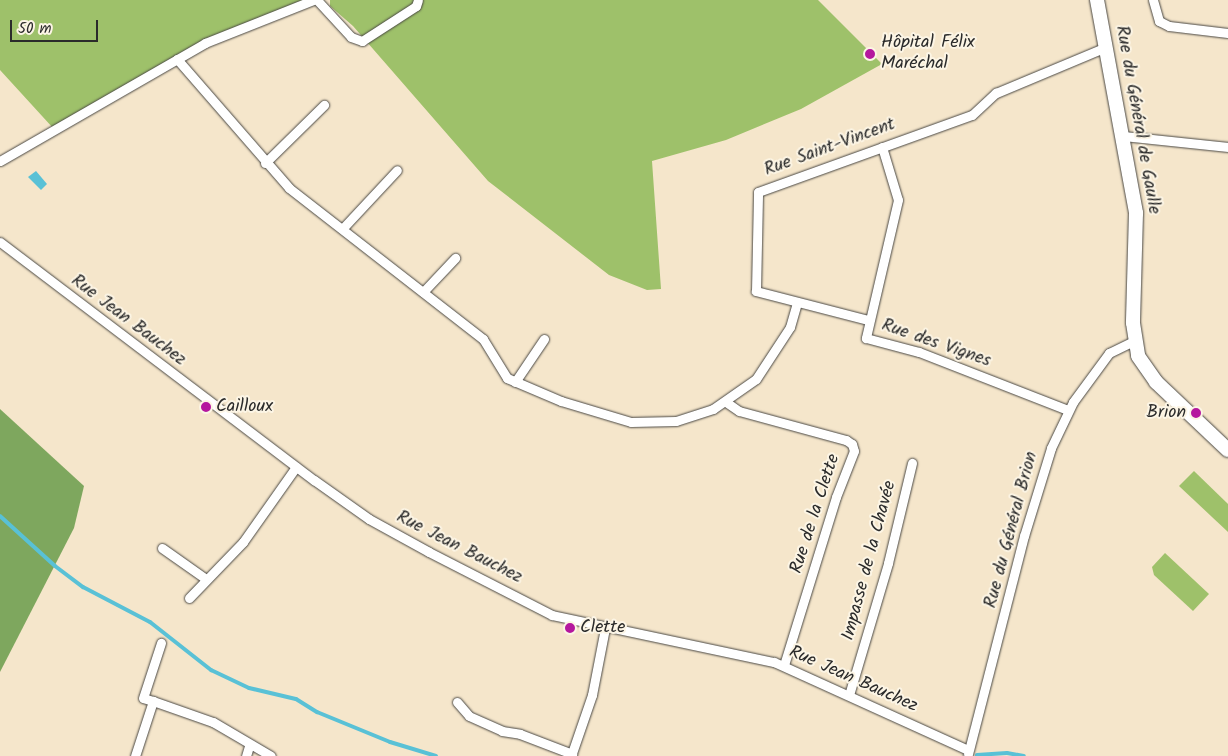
<!DOCTYPE html>
<html>
<head>
<meta charset="utf-8">
<style>
	body { margin:0 }
	#map { position:relative; width:1228px; height:756px; overflow:hidden; background:#f5e6cb; font-family:Kalam,sans-serif }
	div>[style] { position:absolute }
	.green>* { inset:0; background:#9ec16a }
	.forest>* { inset:0; background:#7ea75e }
	.water>* { inset:0; background:#59c1d6 }
	.stream>* { height:4px; margin:-2px; padding:0 2px; transform-origin:2px; border-radius:2px; background:#59c1d6 }
	.roads { filter:drop-shadow(0 0 1px #494743) drop-shadow(0 0 1px #494743) }
	.street>* { height:9px; margin:-4.5px; padding:0 4.5px; transform-origin:4.5px; border-radius:4.5px; background:#fff }
	.secondary>* { height:14px; margin:-7px; padding:0 7px; transform-origin:7px; border-radius:7px; background:#fff }
	.dots>* { width:14px; height:14px; translate:-50% -50%; box-sizing:border-box; border:2px solid #fcf5e5; border-radius:50% }
	span { translate:-50% -50%; white-space:nowrap; text-align:center; line-height:1.15; -webkit-text-stroke:4px #fcf5e5; paint-order:stroke }
	.poi-label { font-size:18px; color:#2b2b2b }
	.left { translate:0 -50%; text-align:left }
	.right { translate:-100% -50%; text-align:right }
	.street-label { font-size:18px; color:#2b2b2b }
	.scale { position:absolute; left:10px; top:20px; width:88px; height:22px; box-sizing:border-box; border:2px solid #2b2b2b; border-top:0; padding-left:6px; font-size:15px; line-height:18px; white-space:nowrap; color:#2b2b2b; -webkit-text-stroke:4px #fcf5e5; paint-order:stroke }
</style>
</head>
<body>
<div id="map">
	<div class="green">
		<div style="clip-path:polygon(0 0,312px 0,192px 47px,53px 128px,0 70px)"></div>
		<div style="clip-path:polygon(330px 0,818px 0,882px 64px,801px 109px,726px 140px,652px 161px,661px 289px,647px 290px,609px 275px,488px 181px,353px 26px,330px 6px)"></div>
		<div style="clip-path:polygon(1194px 471px,1228px 504px,1228px 532px,1179px 486px)"></div>
		<div style="clip-path:polygon(1165px 553px,1209px 594px,1193px 611px,1154px 575px,1152px 567px)"></div>
	</div>
	<div class="forest">
		<div style="clip-path:polygon(0 409px,84px 486px,74px 528px,0 672px)"></div>
	</div>
	<div class="water">
		<div style="clip-path:polygon(36px 171px,47px 184px,41px 190px,28px 177px)"></div>
	</div>
	<div class="stream">
		<div style="left:0;top:516px;width:74px;rotate:42.3deg"></div>
		<div style="left:55px;top:566px;width:35px;rotate:37deg"></div>
		<div style="left:83px;top:587px;width:76px;rotate:27.6deg"></div>
		<div style="left:150px;top:622px;width:78px;rotate:38.2deg"></div>
		<div style="left:211px;top:670px;width:42px;rotate:25.3deg"></div>
		<div style="left:249px;top:688px;width:48px;rotate:13.2deg"></div>
		<div style="left:296px;top:699px;width:25px;rotate:32deg"></div>
		<div style="left:317px;top:712px;width:79px;rotate:22.3deg"></div>
		<div style="left:390px;top:742px;width:48px;rotate:16.9deg"></div>
		<div style="left:977px;top:755px;width:30px;rotate:-4deg"></div>
		<div style="left:1007px;top:753px;width:17px;rotate:10deg"></div>
	</div>
	<div class="roads">
		<div class="street">
			<div style="left:317px;top:0;width:50px;rotate:47.4deg"></div>
			<div style="left:351px;top:37px;width:12px;rotate:20deg"></div>
			<div style="left:362px;top:41px;width:64px;rotate:-32.9deg"></div>
			<div style="left:416px;top:6px;width:6px;rotate:-72deg"></div>
			<div style="left:1153px;top:0;width:22px;rotate:74deg"></div>
			<div style="left:1159px;top:21px;width:11px;rotate:27deg"></div>
			<div style="left:1169px;top:26px;width:59px;rotate:6.8deg"></div>
			<div style="left:177px;top:59px;width:171px;rotate:49deg"></div>
			<div style="left:289px;top:188px;width:246px;rotate:37.9deg"></div>
			<div style="left:483px;top:339px;width:46px;rotate:58.4deg"></div>
			<div style="left:507px;top:378px;width:59px;rotate:23.1deg"></div>
			<div style="left:561px;top:401px;width:73px;rotate:16.7deg"></div>
			<div style="left:631px;top:422px;width:45px;rotate:-1.3deg"></div>
			<div style="left:676px;top:421px;width:39px;rotate:-18deg"></div>
			<div style="left:713px;top:409px;width:52px;rotate:-34.9deg"></div>
			<div style="left:756px;top:379px;width:62px;rotate:-56.8deg"></div>
			<div style="left:790px;top:327px;width:26px;rotate:-74deg"></div>
			<div style="left:1123px;top:136px;width:106px;rotate:6deg"></div>
			<div style="left:882px;top:147px;width:55px;rotate:73.2deg"></div>
			<div style="left:898px;top:200px;width:142px;rotate:103.1deg"></div>
			<div style="left:866px;top:338px;width:55px;rotate:14.8deg"></div>
			<div style="left:919px;top:352px;width:160px;rotate:21.3deg"></div>
			<div style="left:0;top:161px;width:237px;rotate:-29.9deg"></div>
			<div style="left:205px;top:43px;width:116px;rotate:-21.7deg"></div>
			<div style="left:265px;top:163px;width:83px;rotate:-44.5deg"></div>
			<div style="left:343px;top:228px;width:79px;rotate:-47deg"></div>
			<div style="left:0;top:242px;width:394px;rotate:37.2deg"></div>
			<div style="left:314px;top:480px;width:67px;rotate:35.3deg"></div>
			<div style="left:369px;top:519px;width:68px;rotate:28.8deg"></div>
			<div style="left:429px;top:552px;width:138px;rotate:27.1deg"></div>
			<div style="left:552px;top:615px;width:227px;rotate:12deg"></div>
			<div style="left:774px;top:662px;width:213px;rotate:24.4deg"></div>
			<div style="left:423px;top:292px;width:47px;rotate:-46.7deg"></div>
			<div style="left:868px;top:320px;width:116px;rotate:-165.5deg"></div>
			<div style="left:756px;top:291px;width:99px;rotate:-88.8deg"></div>
			<div style="left:758px;top:192px;width:227px;rotate:-19.8deg"></div>
			<div style="left:972px;top:115px;width:33px;rotate:-43deg"></div>
			<div style="left:996px;top:93px;width:119px;rotate:-22.7deg"></div>
			<div style="left:515px;top:382px;width:52px;rotate:-56deg"></div>
			<div style="left:726px;top:402px;width:16px;rotate:35deg"></div>
			<div style="left:739px;top:411px;width:111px;rotate:15.2deg"></div>
			<div style="left:846px;top:440px;width:7px;rotate:34deg"></div>
			<div style="left:852px;top:444px;width:7px;rotate:74deg"></div>
			<div style="left:854px;top:451px;width:49px;rotate:111.4deg"></div>
			<div style="left:836px;top:497px;width:176px;rotate:107.2deg"></div>
			<div style="left:162px;top:548px;width:54px;rotate:35.2deg"></div>
			<div style="left:189px;top:598px;width:78px;rotate:-46deg"></div>
			<div style="left:243px;top:542px;width:92px;rotate:-54.8deg"></div>
			<div style="left:849px;top:695px;width:138px;rotate:-73.5deg"></div>
			<div style="left:888px;top:563px;width:103px;rotate:-76.5deg"></div>
			<div style="left:153px;top:701px;width:64px;rotate:19.3deg"></div>
			<div style="left:213px;top:722px;width:67px;rotate:30.4deg"></div>
			<div style="left:457px;top:702px;width:18px;rotate:49deg"></div>
			<div style="left:469px;top:716px;width:36px;rotate:24deg"></div>
			<div style="left:502px;top:731px;width:18px;rotate:9deg"></div>
			<div style="left:520px;top:734px;width:56px;rotate:21deg"></div>
			<div style="left:968px;top:754px;width:225px;rotate:-75.6deg"></div>
			<div style="left:1024px;top:536px;width:92px;rotate:-72.9deg"></div>
			<div style="left:1051px;top:448px;width:51px;rotate:-64.4deg"></div>
			<div style="left:1073px;top:402px;width:61px;rotate:-53.7deg"></div>
			<div style="left:1109px;top:353px;width:28px;rotate:-26deg"></div>
			<div style="left:135px;top:756px;width:58px;rotate:-71.9deg"></div>
			<div style="left:153px;top:701px;width:10px;rotate:-163deg"></div>
			<div style="left:143px;top:698px;width:58px;rotate:-71.9deg"></div>
			<div style="left:246px;top:756px;width:10px;rotate:-73deg"></div>
			<div style="left:571px;top:756px;width:65px;rotate:-71deg"></div>
			<div style="left:592px;top:695px;width:68px;rotate:-79deg"></div>
		</div>
		<div class="secondary">
			<div style="left:1097px;top:0;width:217px;rotate:79.6deg"></div>
			<div style="left:1136px;top:213px;width:110px;rotate:91.6deg"></div>
			<div style="left:1133px;top:323px;width:33px;rotate:81deg"></div>
			<div style="left:1138px;top:356px;width:32px;rotate:55deg"></div>
			<div style="left:1156px;top:382px;width:99px;rotate:43.4deg"></div>
		</div>
	</div>
	<div class="dots">
		<div style="left:870px;top:54px;background:#b5179e"></div>
		<div style="left:206px;top:407px;background:#b5179e"></div>
		<div style="left:1196px;top:413px;background:#b5179e"></div>
		<div style="left:570px;top:628px;background:#b5179e"></div>
	</div>
	<div class="poi-label">
		<span class="left" style="left:881px;top:54px">Hôpital Félix<br>Maréchal</span>
		<span class="left" style="left:216px;top:407px">Cailloux</span>
		<span class="right" style="left:1186px;top:413px">Brion</span>
		<span class="left" style="left:580px;top:628px">Clette</span>
	</div>
	<div class="street-label">
		<span style="left:1137px;top:120px;rotate:80deg">Rue du Général de Gaulle</span>
		<span style="left:830px;top:148px;rotate:-20deg">Rue Saint-Vincent</span>
		<span style="left:128px;top:321px;rotate:37deg">Rue Jean Bauchez</span>
		<span style="left:936px;top:344px;rotate:19deg">Rue des Vignes</span>
		<span style="left:816px;top:514px;rotate:-72deg">Rue de la Clette</span>
		<span style="left:1012px;top:530px;rotate:-75deg">Rue du Général Brion</span>
		<span style="left:459px;top:548px;rotate:27deg">Rue Jean Bauchez</span>
		<span style="left:870px;top:561px;rotate:-75deg">Impasse de la Chavée</span>
		<span style="left:853px;top:680px;rotate:24deg">Rue Jean Bauchez</span>
	</div>
	<div class="scale">50 m</div>
</div>
</body>
</html>
